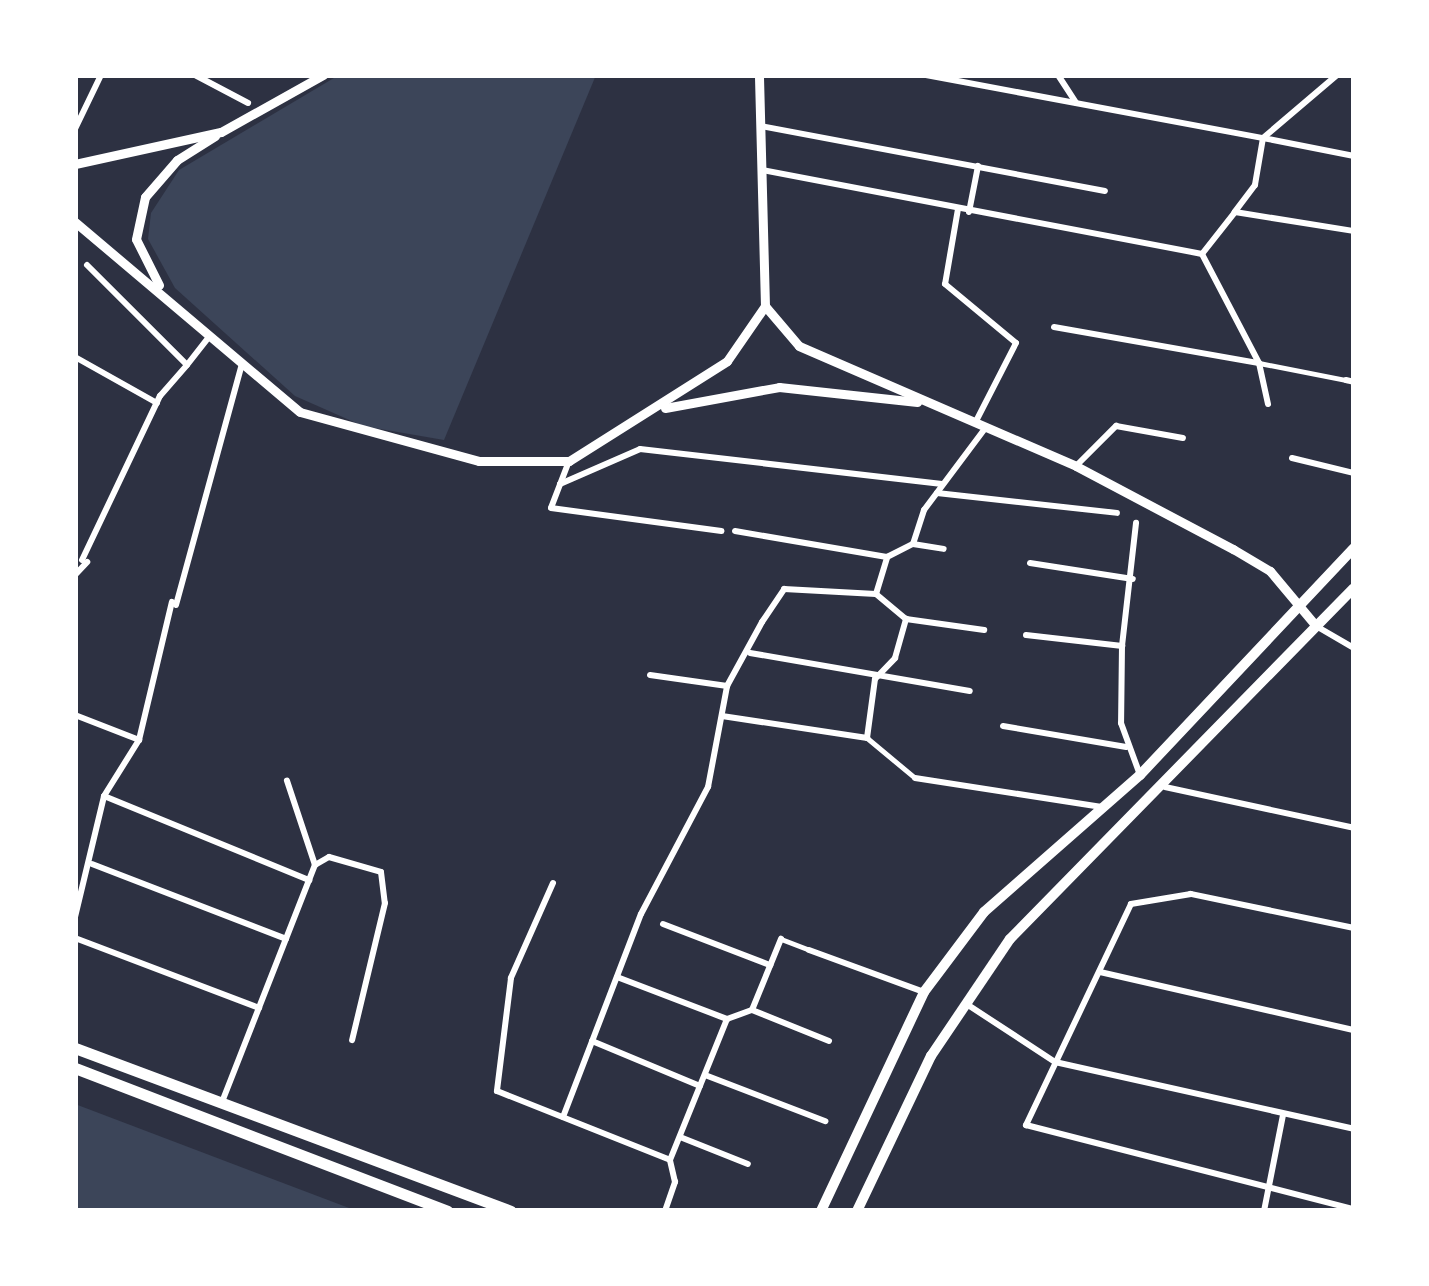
<!DOCTYPE html>
<html>
<head>
<meta charset="utf-8">
<style>
	body { margin:0 }
	#map { position:relative; width:1429px; height:1286px; overflow:hidden; background:#2d3142; font-family:Roboto,sans-serif }
	div>[style] { position:absolute }
	.green>* { inset:0; background:#3c4559 }
	.pedestrian>* { height:5px; margin:-2.5px; padding:0 2.5px; transform-origin:2.5px; border-radius:2.5px; background:#fff }
	.minor>* { height:6px; margin:-3px; padding:0 3px; transform-origin:3px; border-radius:3px; background:#fff }
	.tertiary>* { height:9px; margin:-4.5px; padding:0 4.5px; transform-origin:4.5px; border-radius:4.5px; background:#fff }
	.secondary>* { height:10px; margin:-5px; padding:0 5px; transform-origin:5px; border-radius:5px; background:#fff }
	.trunk>* { height:11px; margin:-5.5px; padding:0 5.5px; transform-origin:5.5px; border-radius:5.5px; background:#fff }
	span { translate:-50% -50%; white-space:nowrap; text-align:center; line-height:1.15; -webkit-text-stroke:8px #fff; paint-order:stroke }
	.frame { position:absolute; inset:0; border:78px solid #fff; pointer-events:none }
</style>
</head>
<body>
<div id="map">
	<div class="green">
		<div style="clip-path:polygon(339px 75px,596px 75px,444px 440px,363px 426px,295px 396px,175px 288px,148px 239px,151px 213px,179px 170px)"></div>
		<div style="clip-path:polygon(75px 1104px,357px 1211px,75px 1211px)"></div>
	</div>
	<div class="pedestrian">
		<div style="left:1259px;top:363px;width:89px;rotate:11.1deg"></div>
		<div style="left:867px;top:738px;width:62px;rotate:39.8deg"></div>
		<div style="left:781px;top:939px;width:30px;rotate:21deg"></div>
	</div>
	<div class="minor">
		<div style="left:195px;top:75px;width:60px;rotate:27.8deg"></div>
		<div style="left:926px;top:75px;width:343px;rotate:10.6deg"></div>
		<div style="left:1263px;top:138px;width:97px;rotate:-40.4deg"></div>
		<div style="left:1058px;top:75px;width:33px;rotate:57deg"></div>
		<div style="left:761px;top:126px;width:350px;rotate:10.7deg"></div>
		<div style="left:75px;top:129px;width:60px;rotate:-64.3deg"></div>
		<div style="left:1354px;top:156px;width:93px;rotate:-168.8deg"></div>
		<div style="left:1263px;top:138px;width:48px;rotate:99.7deg"></div>
		<div style="left:1255px;top:185px;width:34px;rotate:127deg"></div>
		<div style="left:1235px;top:212px;width:121px;rotate:9.1deg"></div>
		<div style="left:762px;top:170px;width:448px;rotate:10.8deg"></div>
		<div style="left:958px;top:209px;width:76px;rotate:99.8deg"></div>
		<div style="left:945px;top:284px;width:92px;rotate:39.7deg"></div>
		<div style="left:1016px;top:343px;width:88px;rotate:117.1deg"></div>
		<div style="left:969px;top:212px;width:47px;rotate:-78.9deg"></div>
		<div style="left:1202px;top:254px;width:123px;rotate:62.4deg"></div>
		<div style="left:1259px;top:363px;width:42px;rotate:77.6deg"></div>
		<div style="left:1202px;top:254px;width:53px;rotate:-51.8deg"></div>
		<div style="left:87px;top:265px;width:141px;rotate:45deg"></div>
		<div style="left:187px;top:365px;width:37px;rotate:-52deg"></div>
		<div style="left:1054px;top:327px;width:208px;rotate:10deg"></div>
		<div style="left:75px;top:357px;width:94px;rotate:29.3deg"></div>
		<div style="left:1346px;top:380px;width:8px;rotate:14deg"></div>
		<div style="left:1292px;top:458px;width:64px;rotate:13.6deg"></div>
		<div style="left:569px;top:461px;width:50px;rotate:111deg"></div>
		<div style="left:551px;top:508px;width:172px;rotate:7.7deg"></div>
		<div style="left:1076px;top:466px;width:57px;rotate:-45deg"></div>
		<div style="left:1116px;top:426px;width:68px;rotate:10.2deg"></div>
		<div style="left:560px;top:484px;width:87px;rotate:-23.6deg"></div>
		<div style="left:640px;top:449px;width:304px;rotate:6.6deg"></div>
		<div style="left:937px;top:493px;width:181px;rotate:6.3deg"></div>
		<div style="left:735px;top:531px;width:154px;rotate:9.7deg"></div>
		<div style="left:913px;top:544px;width:31px;rotate:9deg"></div>
		<div style="left:82px;top:560px;width:182px;rotate:-64.6deg"></div>
		<div style="left:160px;top:396px;width:41px;rotate:-48.9deg"></div>
		<div style="left:1030px;top:563px;width:104px;rotate:8.8deg"></div>
		<div style="left:75px;top:575px;width:18px;rotate:-47deg"></div>
		<div style="left:876px;top:594px;width:39px;rotate:40deg"></div>
		<div style="left:906px;top:619px;width:79px;rotate:8deg"></div>
		<div style="left:176px;top:605px;width:250px;rotate:-74.7deg"></div>
		<div style="left:1316px;top:626px;width:44px;rotate:30.1deg"></div>
		<div style="left:1026px;top:635px;width:97px;rotate:6.5deg"></div>
		<div style="left:1122px;top:646px;width:77px;rotate:90.7deg"></div>
		<div style="left:1121px;top:723px;width:55px;rotate:69.9deg"></div>
		<div style="left:1122px;top:646px;width:124px;rotate:-83.5deg"></div>
		<div style="left:750px;top:653px;width:223px;rotate:9.8deg"></div>
		<div style="left:650px;top:675px;width:78px;rotate:8.1deg"></div>
		<div style="left:75px;top:715px;width:69px;rotate:21.3deg"></div>
		<div style="left:722px;top:716px;width:147px;rotate:8.6deg"></div>
		<div style="left:867px;top:738px;width:60px;rotate:-82.3deg"></div>
		<div style="left:875px;top:679px;width:29px;rotate:-46deg"></div>
		<div style="left:895px;top:658px;width:41px;rotate:-74.2deg"></div>
		<div style="left:1003px;top:726px;width:125px;rotate:9.7deg"></div>
		<div style="left:915px;top:778px;width:189px;rotate:8.8deg"></div>
		<div style="left:1165px;top:787px;width:193px;rotate:12.2deg"></div>
		<div style="left:104px;top:796px;width:222px;rotate:22.3deg"></div>
		<div style="left:92px;top:864px;width:208px;rotate:21.1deg"></div>
		<div style="left:315px;top:865px;width:16px;rotate:-30deg"></div>
		<div style="left:329px;top:857px;width:54px;rotate:16.1deg"></div>
		<div style="left:381px;top:872px;width:31px;rotate:83deg"></div>
		<div style="left:385px;top:903px;width:141px;rotate:103.5deg"></div>
		<div style="left:553px;top:883px;width:104px;rotate:113.9deg"></div>
		<div style="left:511px;top:978px;width:114px;rotate:97.1deg"></div>
		<div style="left:497px;top:1091px;width:186px;rotate:21.7deg"></div>
		<div style="left:75px;top:917px;width:124px;rotate:-76.5deg"></div>
		<div style="left:104px;top:796px;width:66px;rotate:-58deg"></div>
		<div style="left:139px;top:740px;width:142px;rotate:-76.6deg"></div>
		<div style="left:663px;top:924px;width:115px;rotate:21deg"></div>
		<div style="left:1354px;top:928px;width:167px;rotate:-168.2deg"></div>
		<div style="left:1191px;top:894px;width:61px;rotate:170.5deg"></div>
		<div style="left:1131px;top:904px;width:245px;rotate:115.4deg"></div>
		<div style="left:1026px;top:1125px;width:339px;rotate:14.4deg"></div>
		<div style="left:75px;top:938px;width:197px;rotate:20.8deg"></div>
		<div style="left:809px;top:950px;width:122px;rotate:20.1deg"></div>
		<div style="left:1100px;top:972px;width:261px;rotate:12.9deg"></div>
		<div style="left:617px;top:977px;width:118px;rotate:20.9deg"></div>
		<div style="left:965px;top:1003px;width:108px;rotate:33.2deg"></div>
		<div style="left:1055px;top:1062px;width:306px;rotate:12.6deg"></div>
		<div style="left:752px;top:1010px;width:83px;rotate:21.9deg"></div>
		<div style="left:592px;top:1041px;width:117px;rotate:22.6deg"></div>
		<div style="left:705px;top:1075px;width:129px;rotate:21deg"></div>
		<div style="left:222px;top:1102px;width:255px;rotate:-68.6deg"></div>
		<div style="left:315px;top:865px;width:89px;rotate:-108.4deg"></div>
		<div style="left:563px;top:1117px;width:217px;rotate:-69deg"></div>
		<div style="left:641px;top:914px;width:144px;rotate:-62.2deg"></div>
		<div style="left:708px;top:787px;width:103px;rotate:-79.3deg"></div>
		<div style="left:727px;top:686px;width:73px;rotate:-61.3deg"></div>
		<div style="left:762px;top:622px;width:40px;rotate:-56deg"></div>
		<div style="left:784px;top:589px;width:92px;rotate:3.1deg"></div>
		<div style="left:876px;top:594px;width:39px;rotate:-73deg"></div>
		<div style="left:887px;top:557px;width:29px;rotate:-27deg"></div>
		<div style="left:913px;top:544px;width:36px;rotate:-72deg"></div>
		<div style="left:924px;top:510px;width:104px;rotate:-53.2deg"></div>
		<div style="left:680px;top:1137px;width:73px;rotate:21.7deg"></div>
		<div style="left:665px;top:1211px;width:31px;rotate:-71deg"></div>
		<div style="left:675px;top:1182px;width:23px;rotate:-103deg"></div>
		<div style="left:670px;top:1160px;width:152px;rotate:-68deg"></div>
		<div style="left:727px;top:1019px;width:27px;rotate:-20deg"></div>
		<div style="left:752px;top:1010px;width:77px;rotate:-67.8deg"></div>
		<div style="left:1264px;top:1211px;width:98px;rotate:-78.8deg"></div>
	</div>
	<div class="tertiary">
		<div style="left:75px;top:164px;width:149px;rotate:-12.4deg"></div>
		<div style="left:221px;top:132px;width:117px;rotate:-29.2deg"></div>
		<div style="left:75px;top:222px;width:294px;rotate:40.2deg"></div>
		<div style="left:300px;top:412px;width:186px;rotate:15.3deg"></div>
		<div style="left:479px;top:461px;width:90px"></div>
		<div style="left:569px;top:461px;width:187px;rotate:-32.3deg"></div>
		<div style="left:727px;top:361px;width:67px;rotate:-55.4deg"></div>
		<div style="left:765px;top:306px;width:231px;rotate:-91.5deg"></div>
		<div style="left:159px;top:285px;width:51px;rotate:-116.6deg"></div>
		<div style="left:136px;top:239px;width:43px;rotate:-77.9deg"></div>
		<div style="left:145px;top:197px;width:49px;rotate:-49.1deg"></div>
		<div style="left:177px;top:160px;width:45px;rotate:-32.3deg"></div>
		<div style="left:765px;top:306px;width:52px;rotate:49.6deg"></div>
		<div style="left:799px;top:346px;width:302px;rotate:23.4deg"></div>
		<div style="left:1076px;top:466px;width:178px;rotate:27.9deg"></div>
		<div style="left:1233px;top:549px;width:43px;rotate:30.7deg"></div>
		<div style="left:1270px;top:571px;width:72px;rotate:50.1deg"></div>
		<div style="left:665px;top:408px;width:116px;rotate:-10.4deg"></div>
		<div style="left:779px;top:387px;width:139px;rotate:6.2deg"></div>
	</div>
	<div class="secondary">
		<div style="left:821px;top:1211px;width:242px;rotate:-64.8deg"></div>
		<div style="left:924px;top:992px;width:100px;rotate:-53.1deg"></div>
		<div style="left:984px;top:912px;width:208px;rotate:-41.3deg"></div>
		<div style="left:1140px;top:775px;width:312px;rotate:-46.7deg"></div>
		<div style="left:857px;top:1211px;width:172px;rotate:-64.5deg"></div>
		<div style="left:931px;top:1056px;width:141px;rotate:-56deg"></div>
		<div style="left:1010px;top:939px;width:491px;rotate:-45.6deg"></div>
	</div>
	<div class="trunk">
		<div style="left:75px;top:1048px;width:465px;rotate:20.5deg"></div>
		<div style="left:75px;top:1068px;width:399px;rotate:21deg"></div>
	</div>
	<div class="frame"></div>
</div>
</body>
</html>
